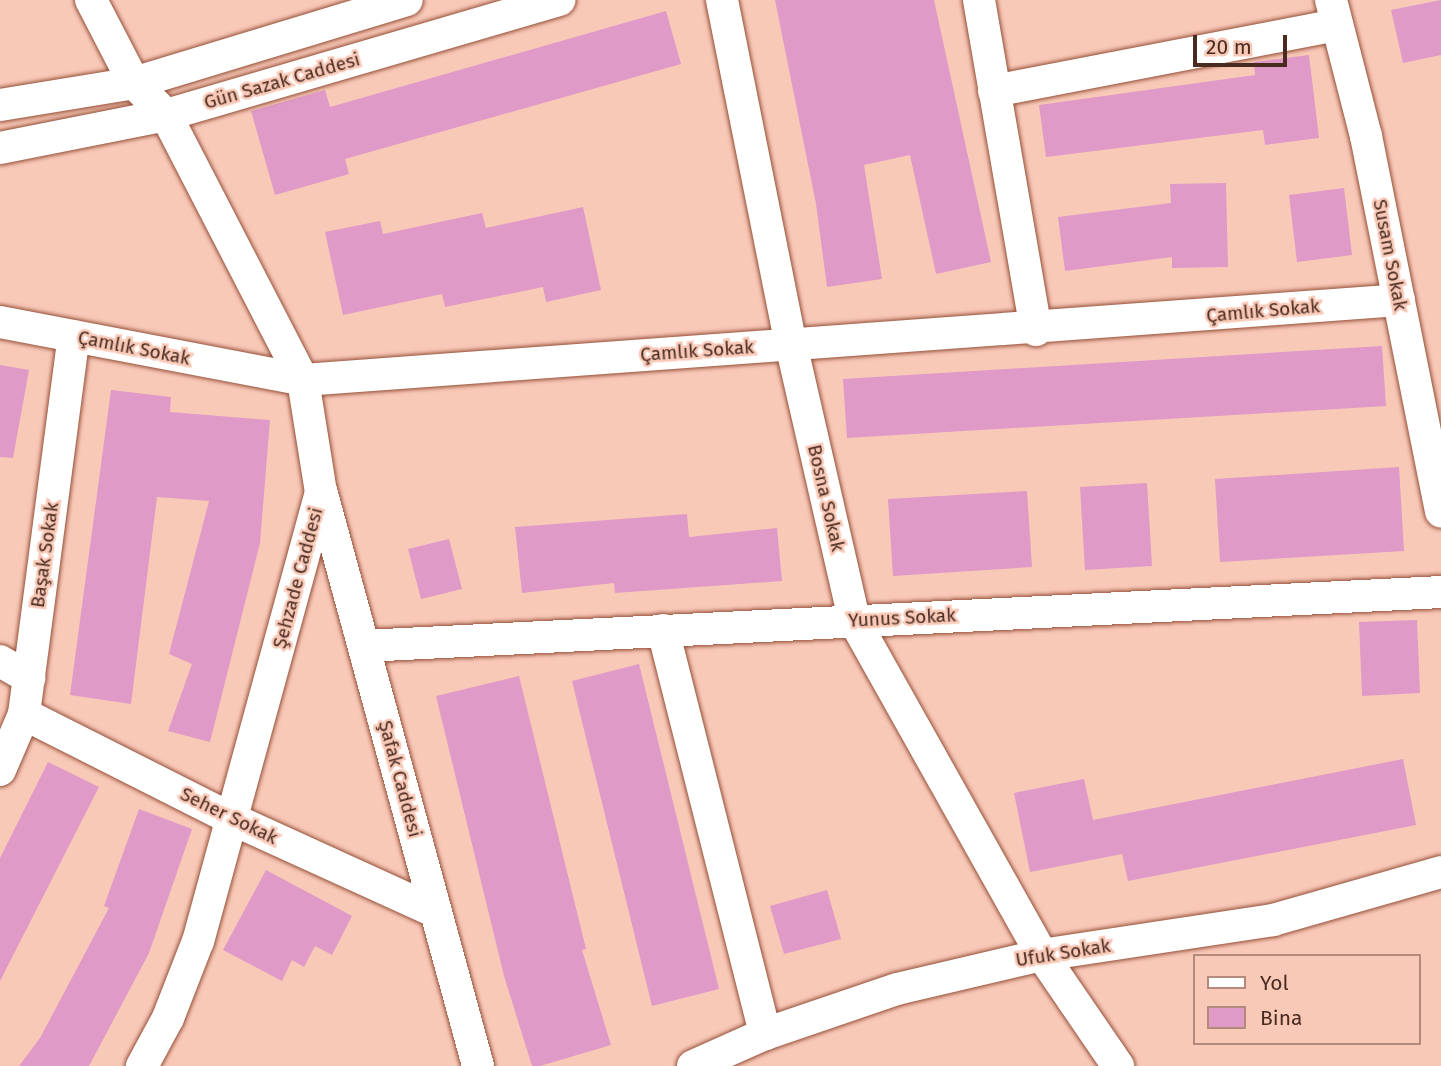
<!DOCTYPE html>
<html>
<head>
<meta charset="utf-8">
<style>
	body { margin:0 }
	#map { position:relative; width:1441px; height:1066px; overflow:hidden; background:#f9c9b8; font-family:"Fira Sans",sans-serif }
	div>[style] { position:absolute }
	.building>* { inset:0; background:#df9ac7 }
	.roads { filter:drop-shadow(0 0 2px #955038) drop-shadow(0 0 2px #955038) }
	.minor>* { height:32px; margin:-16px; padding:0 16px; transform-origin:16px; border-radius:16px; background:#fff }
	span { translate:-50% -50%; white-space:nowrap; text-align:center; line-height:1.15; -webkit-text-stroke:5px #f9c9b8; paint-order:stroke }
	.street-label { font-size:19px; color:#4a2b20 }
	.legend { position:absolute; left:1193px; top:954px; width:228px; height:91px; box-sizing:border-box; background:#f9c9b8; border:2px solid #b38a7b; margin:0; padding:9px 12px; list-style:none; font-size:21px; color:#4a2b20 }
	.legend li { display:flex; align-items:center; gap:14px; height:35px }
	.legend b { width:35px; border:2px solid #b38a7b }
	.scale { position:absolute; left:1193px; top:35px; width:94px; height:32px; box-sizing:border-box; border:4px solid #4a2b20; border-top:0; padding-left:9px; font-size:21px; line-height:24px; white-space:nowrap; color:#4a2b20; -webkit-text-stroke:5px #f9c9b8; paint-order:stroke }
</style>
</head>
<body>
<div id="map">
	<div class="building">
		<div style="clip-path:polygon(775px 0,934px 0,991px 262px,936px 274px,910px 155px,864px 165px,882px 279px,827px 287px,816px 204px)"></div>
		<div style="clip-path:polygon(1441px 0,1441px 55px,1403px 63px,1391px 10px)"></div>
		<div style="clip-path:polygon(666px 11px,681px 64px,345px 159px,349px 174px,275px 195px,251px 111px,325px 90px,330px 107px)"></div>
		<div style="clip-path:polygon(1309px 55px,1319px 138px,1265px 145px,1263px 130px,1046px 157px,1039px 105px,1255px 75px,1254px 62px)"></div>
		<div style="clip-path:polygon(1226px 183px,1228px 267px,1172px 268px,1172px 257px,1065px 271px,1058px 217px,1171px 203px,1170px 184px)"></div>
		<div style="clip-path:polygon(1344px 188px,1352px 255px,1297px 262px,1289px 195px)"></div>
		<div style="clip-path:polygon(583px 207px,601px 290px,546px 302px,543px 287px,445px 307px,442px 294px,343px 315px,325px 232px,380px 221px,383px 234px,482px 213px,486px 228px)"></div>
		<div style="clip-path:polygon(1382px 346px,1386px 406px,847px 438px,843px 379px)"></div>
		<div style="clip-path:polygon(0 365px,29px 370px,13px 458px,0 457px)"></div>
		<div style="clip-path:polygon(111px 390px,171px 397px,170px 412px,270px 420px,260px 543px,210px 742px,168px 731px,192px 664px,169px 654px,209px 501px,157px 497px,131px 704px,70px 695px)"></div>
		<div style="clip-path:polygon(1399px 467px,1404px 551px,1220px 562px,1215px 479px)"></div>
		<div style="clip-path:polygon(1147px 483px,1152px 566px,1085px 570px,1080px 487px)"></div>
		<div style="clip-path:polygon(1027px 491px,1032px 567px,893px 576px,888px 499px)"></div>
		<div style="clip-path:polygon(687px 514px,689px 537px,777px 528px,782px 581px,615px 593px,614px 583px,522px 593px,515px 527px)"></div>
		<div style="clip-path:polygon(449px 539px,462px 589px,421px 599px,408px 549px)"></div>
		<div style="clip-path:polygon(1417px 620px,1420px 693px,1362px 696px,1359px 622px)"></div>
		<div style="clip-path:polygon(639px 664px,719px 989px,652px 1006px,572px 681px)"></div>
		<div style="clip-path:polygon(519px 676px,586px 949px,582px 950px,611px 1045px,540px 1066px,532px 1066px,504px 976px,436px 696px)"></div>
		<div style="clip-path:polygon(1403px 759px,1416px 825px,1128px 881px,1122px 854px,1030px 872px,1014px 793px,1084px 779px,1093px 820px)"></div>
		<div style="clip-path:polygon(48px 762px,99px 787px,0 981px,0 858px)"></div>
		<div style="clip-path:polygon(139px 809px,192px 829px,149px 953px,89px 1066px,19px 1066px,40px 1038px,109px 908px,104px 906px)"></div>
		<div style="clip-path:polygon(266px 870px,352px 916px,332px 955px,315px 946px,304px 967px,292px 960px,282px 981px,223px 950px)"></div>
		<div style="clip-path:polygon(827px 890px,841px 939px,784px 954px,770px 906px)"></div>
	</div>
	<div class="roads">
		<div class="minor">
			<div style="left:91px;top:0;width:93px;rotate:62.6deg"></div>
			<div style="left:134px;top:83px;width:45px;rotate:45deg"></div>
			<div style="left:166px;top:115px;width:298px;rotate:62.7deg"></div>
			<div style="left:303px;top:380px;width:113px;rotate:80.9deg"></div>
			<div style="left:321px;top:492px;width:466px;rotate:105.3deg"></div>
			<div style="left:198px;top:941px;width:83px;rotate:111.3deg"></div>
			<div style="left:168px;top:1018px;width:55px;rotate:118.4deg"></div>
			<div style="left:722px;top:0;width:351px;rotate:78.7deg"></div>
			<div style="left:791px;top:344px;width:283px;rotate:77.1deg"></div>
			<div style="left:854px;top:620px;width:384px;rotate:60.7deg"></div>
			<div style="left:1042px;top:955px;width:135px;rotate:55.6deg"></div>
			<div style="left:979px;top:0;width:335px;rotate:80.2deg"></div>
			<div style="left:1331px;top:0;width:140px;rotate:75.6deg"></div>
			<div style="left:1366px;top:136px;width:383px;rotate:78.7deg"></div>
			<div style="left:994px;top:91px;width:349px;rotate:-10.9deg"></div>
			<div style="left:0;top:105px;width:136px;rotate:-9.3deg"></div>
			<div style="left:134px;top:83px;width:285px;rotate:-16.9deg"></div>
			<div style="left:0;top:148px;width:169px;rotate:-11.2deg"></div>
			<div style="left:166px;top:115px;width:410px;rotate:-16.3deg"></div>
			<div style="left:0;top:322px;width:309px;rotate:10.8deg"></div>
			<div style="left:303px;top:380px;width:1099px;rotate:-4.17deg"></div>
			<div style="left:322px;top:494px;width:593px;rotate:74.74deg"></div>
			<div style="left:663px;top:630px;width:417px;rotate:75.8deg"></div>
			<div style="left:364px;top:646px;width:1078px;rotate:-2.87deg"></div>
			<div style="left:0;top:661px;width:34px;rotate:30deg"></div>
			<div style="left:24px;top:714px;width:233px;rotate:26.8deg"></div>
			<div style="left:232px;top:819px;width:224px;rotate:24.5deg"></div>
			<div style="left:0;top:770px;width:61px;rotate:-66.8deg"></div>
			<div style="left:24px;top:714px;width:381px;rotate:-82.5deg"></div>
			<div style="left:693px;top:1066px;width:79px;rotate:-24deg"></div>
			<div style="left:765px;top:1034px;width:139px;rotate:-18.8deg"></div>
			<div style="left:897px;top:989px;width:149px;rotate:-13.2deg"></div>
			<div style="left:1042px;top:955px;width:234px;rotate:-8.6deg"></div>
			<div style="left:1273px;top:920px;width:175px;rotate:-15.9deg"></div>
		</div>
	</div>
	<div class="street-label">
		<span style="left:282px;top:81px;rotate:-16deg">Gün Sazak Caddesi</span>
		<span style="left:1390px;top:255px;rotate:79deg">Susam Sokak</span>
		<span style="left:1263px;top:311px;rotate:-5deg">Çamlık Sokak</span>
		<span style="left:134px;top:348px;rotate:11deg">Çamlık Sokak</span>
		<span style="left:697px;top:351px;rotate:-4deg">Çamlık Sokak</span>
		<span style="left:826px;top:498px;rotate:77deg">Bosna Sokak</span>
		<span style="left:45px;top:555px;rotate:-82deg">Başak Sokak</span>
		<span style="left:298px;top:578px;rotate:-75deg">Şehzade Caddesi</span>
		<span style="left:902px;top:618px;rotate:-3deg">Yunus Sokak</span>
		<span style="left:400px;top:779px;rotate:75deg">Şafak Caddesi</span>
		<span style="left:229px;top:816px;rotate:26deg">Seher Sokak</span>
		<span style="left:1063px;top:953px;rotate:-9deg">Ufuk Sokak</span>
	</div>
	<ul class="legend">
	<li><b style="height:9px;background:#fff"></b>Yol</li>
	<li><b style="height:19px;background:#df9ac7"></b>Bina</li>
	</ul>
	<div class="scale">20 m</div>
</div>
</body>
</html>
